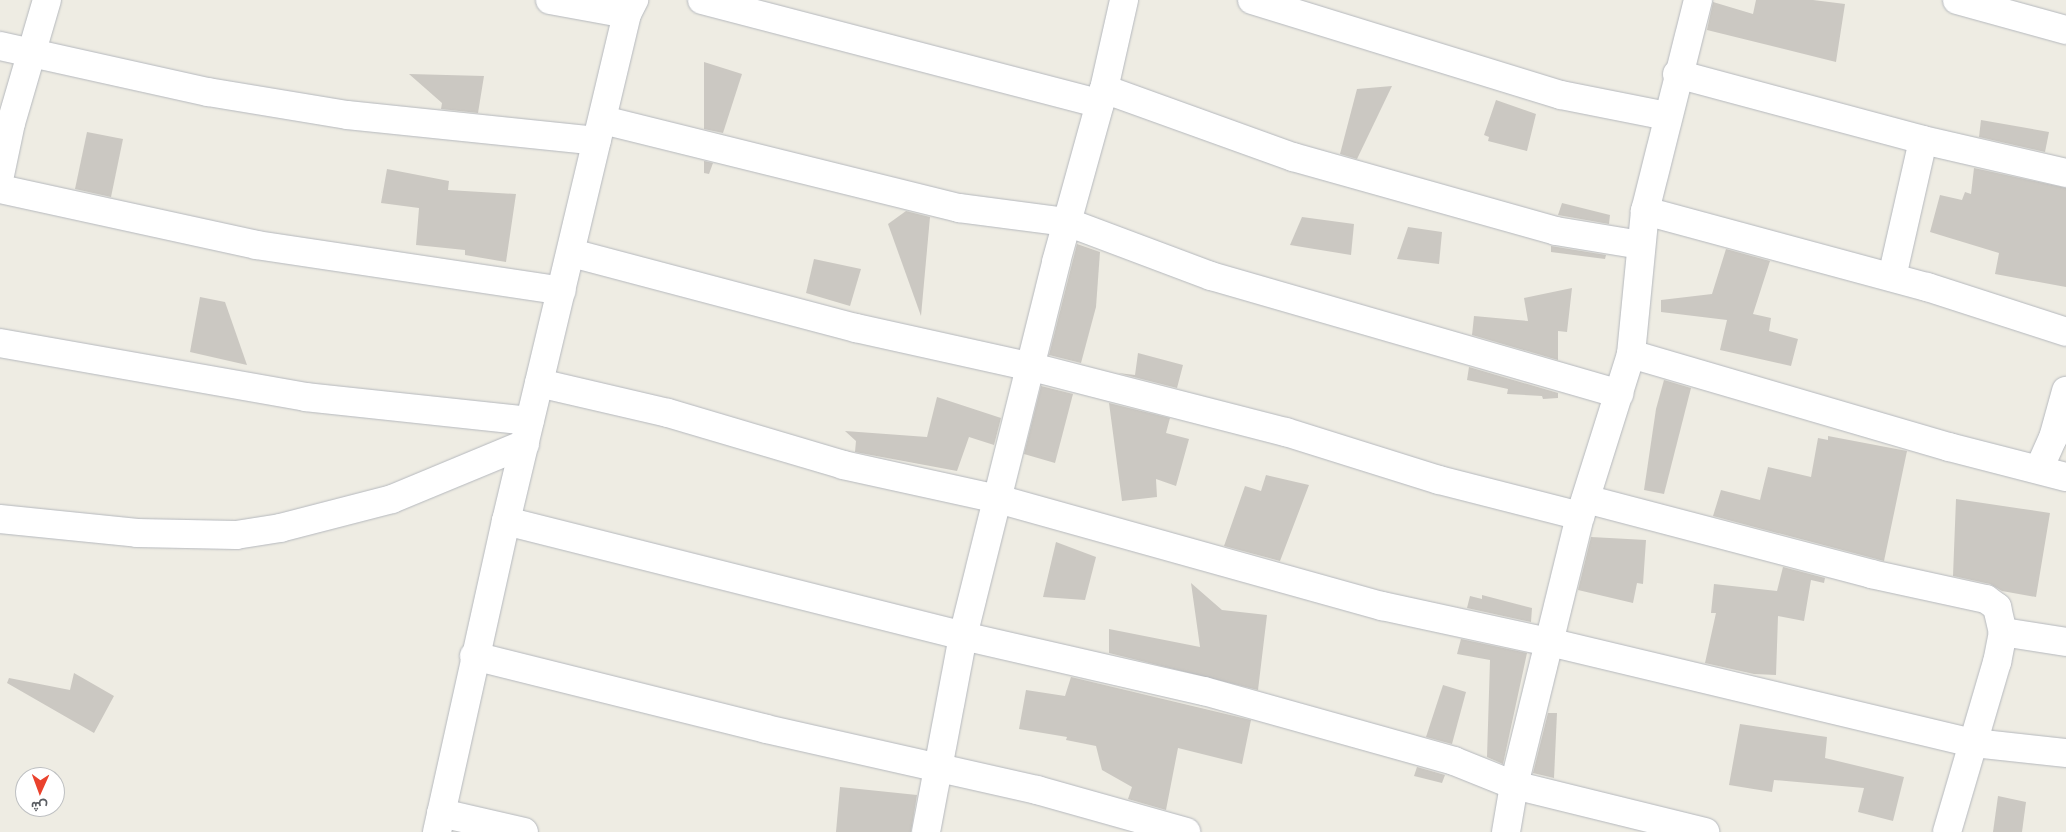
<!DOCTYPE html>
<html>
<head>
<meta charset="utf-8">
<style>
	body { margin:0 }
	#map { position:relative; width:2066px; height:832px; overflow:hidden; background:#eeece3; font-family:"Varela Round",Vazirmatn,sans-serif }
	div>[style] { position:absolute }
	.building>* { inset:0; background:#cbc8c2 }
	.roads { filter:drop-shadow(0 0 1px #b5b8bd) drop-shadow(0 0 1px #b5b8bd) }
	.minor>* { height:28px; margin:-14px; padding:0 14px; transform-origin:14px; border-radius:14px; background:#fff }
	span { translate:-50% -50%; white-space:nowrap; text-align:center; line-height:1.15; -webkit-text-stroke:4px #fff; paint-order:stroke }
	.north { position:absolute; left:15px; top:767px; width:50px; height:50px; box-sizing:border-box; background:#fff; border:1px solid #bdbfc1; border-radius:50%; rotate:182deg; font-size:14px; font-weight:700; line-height:20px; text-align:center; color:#5b5e63 }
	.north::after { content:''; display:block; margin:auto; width:18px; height:22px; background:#ea422d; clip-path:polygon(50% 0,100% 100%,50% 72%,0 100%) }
</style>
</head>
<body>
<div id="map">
	<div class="building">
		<div style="clip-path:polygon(1756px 0,1813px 0,1845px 4px,1836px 62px,1707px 30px,1713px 2px,1753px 14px)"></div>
		<div style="clip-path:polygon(704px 62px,742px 74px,723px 133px,704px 129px)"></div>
		<div style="clip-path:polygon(409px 74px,484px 76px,478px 113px,441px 109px,442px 103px)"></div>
		<div style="clip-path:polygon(1392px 86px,1357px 159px,1340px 154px,1357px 89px)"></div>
		<div style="clip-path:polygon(1496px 100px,1536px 114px,1527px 151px,1488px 141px,1489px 137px,1484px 135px)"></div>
		<div style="clip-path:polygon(1981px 120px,2049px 132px,2045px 152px,1979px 137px)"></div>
		<div style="clip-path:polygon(87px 132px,123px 139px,111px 197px,75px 189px)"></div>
		<div style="clip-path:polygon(704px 161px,713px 163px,709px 174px,704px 173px)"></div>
		<div style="clip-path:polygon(1974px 168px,2066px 188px,2066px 287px,1995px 274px,1999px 253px,1930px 232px,1940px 195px,1962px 200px,1965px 192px,1971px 194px)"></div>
		<div style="clip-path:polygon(387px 169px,449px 181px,448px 190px,516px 194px,506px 262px,465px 255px,465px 250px,416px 245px,419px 208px,381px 203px)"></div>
		<div style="clip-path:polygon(1562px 203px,1610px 215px,1609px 224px,1558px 215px)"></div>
		<div style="clip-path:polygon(906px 211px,930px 217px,921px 316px,888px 224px)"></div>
		<div style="clip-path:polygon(1302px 217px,1354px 224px,1351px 255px,1290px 245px)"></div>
		<div style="clip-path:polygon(1408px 227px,1442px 232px,1439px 264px,1397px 259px)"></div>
		<div style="clip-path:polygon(1077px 244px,1100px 252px,1096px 307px,1081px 363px,1049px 355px)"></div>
		<div style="clip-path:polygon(1551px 246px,1606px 255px,1605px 259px,1551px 252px)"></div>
		<div style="clip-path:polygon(1726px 249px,1770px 261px,1753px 314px,1771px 318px,1769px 331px,1798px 339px,1791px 366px,1720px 350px,1727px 320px,1661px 312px,1661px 300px,1712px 294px)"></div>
		<div style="clip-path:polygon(814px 259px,861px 269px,850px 306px,806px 293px)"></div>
		<div style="clip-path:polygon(1572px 288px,1567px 332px,1558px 331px,1558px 360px,1472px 335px,1474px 316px,1528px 321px,1524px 298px)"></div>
		<div style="clip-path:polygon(200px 297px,225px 302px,247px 365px,190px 352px)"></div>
		<div style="clip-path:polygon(1138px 353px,1183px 365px,1177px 388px,1118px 373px,1135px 375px)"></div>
		<div style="clip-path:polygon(1469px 367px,1558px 393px,1558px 398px,1543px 399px,1542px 396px,1507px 394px,1508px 389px,1467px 380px)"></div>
		<div style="clip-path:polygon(1664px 380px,1691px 388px,1664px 494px,1644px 490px,1656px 409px)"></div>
		<div style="clip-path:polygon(1041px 386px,1073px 394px,1055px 463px,1024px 454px)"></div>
		<div style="clip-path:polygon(937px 397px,1001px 418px,994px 445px,969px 437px,957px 471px,855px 452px,856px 441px,845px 431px,927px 437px)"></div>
		<div style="clip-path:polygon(1109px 403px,1170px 418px,1166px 433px,1189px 439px,1176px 486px,1156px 479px,1157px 497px,1122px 501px)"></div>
		<div style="clip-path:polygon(1828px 436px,1907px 451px,1884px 561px,1713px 516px,1721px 490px,1760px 500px,1768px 467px,1811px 477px,1818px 438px,1828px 440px)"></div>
		<div style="clip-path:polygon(1266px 475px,1309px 485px,1280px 561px,1224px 546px,1245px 486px,1261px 491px)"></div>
		<div style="clip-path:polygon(1956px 499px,2050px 513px,2036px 597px,2002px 591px,1990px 584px,1953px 576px)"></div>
		<div style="clip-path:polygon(1591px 537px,1646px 540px,1643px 584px,1637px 583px,1633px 603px,1578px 590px)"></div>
		<div style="clip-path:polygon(1056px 542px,1096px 557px,1085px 600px,1043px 597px)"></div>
		<div style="clip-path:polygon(1783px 567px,1825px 578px,1824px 583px,1811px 580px,1804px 621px,1778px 616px,1776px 675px,1754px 674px,1705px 663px,1716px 613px,1711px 613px,1714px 584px,1777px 591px)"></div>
		<div style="clip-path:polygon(1191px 583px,1222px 610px,1267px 615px,1258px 690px,1109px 653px,1109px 629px,1200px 647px)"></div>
		<div style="clip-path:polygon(1482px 595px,1532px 608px,1531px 622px,1467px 608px,1470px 596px,1482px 599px)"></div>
		<div style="clip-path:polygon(1461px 639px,1527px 653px,1503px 764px,1487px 757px,1490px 660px,1457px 654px)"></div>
		<div style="clip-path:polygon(74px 673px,114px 696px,94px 733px,7px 683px,9px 678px,70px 690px)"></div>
		<div style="clip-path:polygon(1071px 677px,1251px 720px,1242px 764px,1178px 748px,1166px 810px,1128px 799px,1132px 787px,1102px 770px,1096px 746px,1066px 740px,1067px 737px,1019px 729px,1026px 690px,1065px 696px)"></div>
		<div style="clip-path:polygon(1443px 685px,1466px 692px,1452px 744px,1426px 737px)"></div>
		<div style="clip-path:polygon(1548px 713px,1557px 713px,1554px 778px,1533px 773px)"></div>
		<div style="clip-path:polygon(1740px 724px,1827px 737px,1825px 758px,1904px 777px,1893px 821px,1858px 812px,1864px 788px,1774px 780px,1772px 792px,1729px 785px)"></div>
		<div style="clip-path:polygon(1417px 767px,1445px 775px,1442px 783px,1414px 776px)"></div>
		<div style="clip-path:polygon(840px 787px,917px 795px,911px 832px,836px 832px)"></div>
		<div style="clip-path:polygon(1998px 796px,2026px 802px,2022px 832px,1993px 832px)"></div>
	</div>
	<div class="roads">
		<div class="minor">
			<div style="left:550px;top:0;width:78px;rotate:10.3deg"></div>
			<div style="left:702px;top:0;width:411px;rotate:14.6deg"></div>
			<div style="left:1252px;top:0;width:323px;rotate:17.1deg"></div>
			<div style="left:1561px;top:95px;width:108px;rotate:11.2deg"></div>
			<div style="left:1957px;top:0;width:113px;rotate:15.4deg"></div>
			<div style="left:0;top:46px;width:213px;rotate:12.5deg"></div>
			<div style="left:208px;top:92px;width:141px;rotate:9.4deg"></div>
			<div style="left:347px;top:115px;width:251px;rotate:5.9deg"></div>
			<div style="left:1677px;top:74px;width:255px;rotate:15deg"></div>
			<div style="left:1923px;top:140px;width:147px;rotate:13deg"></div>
			<div style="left:1104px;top:89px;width:201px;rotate:19.8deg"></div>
			<div style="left:1293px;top:157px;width:273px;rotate:15.7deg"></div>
			<div style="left:1556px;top:231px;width:86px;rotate:9.4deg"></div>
			<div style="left:603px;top:120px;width:367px;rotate:13.9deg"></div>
			<div style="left:959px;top:208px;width:109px;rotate:7.4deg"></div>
			<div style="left:1067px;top:222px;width:154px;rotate:20.6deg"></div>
			<div style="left:1211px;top:276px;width:425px;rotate:16.1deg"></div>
			<div style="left:0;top:175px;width:53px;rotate:-78.1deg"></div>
			<div style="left:11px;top:123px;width:128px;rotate:-73.7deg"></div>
			<div style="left:0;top:189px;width:262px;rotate:12.3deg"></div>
			<div style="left:256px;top:245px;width:309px;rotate:8.5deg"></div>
			<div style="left:1645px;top:211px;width:292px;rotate:15.1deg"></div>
			<div style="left:1927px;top:287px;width:146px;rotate:17.9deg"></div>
			<div style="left:572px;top:253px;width:294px;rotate:14.8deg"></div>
			<div style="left:856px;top:328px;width:180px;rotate:12.5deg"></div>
			<div style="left:1032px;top:367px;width:262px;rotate:14.4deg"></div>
			<div style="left:1286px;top:432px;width:160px;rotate:17.4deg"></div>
			<div style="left:1439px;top:480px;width:146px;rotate:14.3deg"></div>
			<div style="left:1892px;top:277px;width:140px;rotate:-77.2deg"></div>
			<div style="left:0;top:343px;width:310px;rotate:10deg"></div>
			<div style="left:305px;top:397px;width:226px;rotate:6.1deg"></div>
			<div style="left:1631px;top:354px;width:331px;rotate:16.3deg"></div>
			<div style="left:1949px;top:447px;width:121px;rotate:14.4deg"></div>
			<div style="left:539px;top:383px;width:132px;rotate:13.1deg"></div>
			<div style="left:668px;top:413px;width:183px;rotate:16.5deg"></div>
			<div style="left:843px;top:465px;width:159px;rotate:12.4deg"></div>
			<div style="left:998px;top:499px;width:399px;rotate:15.6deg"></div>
			<div style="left:1382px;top:606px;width:171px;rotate:12.2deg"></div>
			<div style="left:1549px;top:642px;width:437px;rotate:13.4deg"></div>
			<div style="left:1974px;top:743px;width:93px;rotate:6.2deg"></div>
			<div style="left:2039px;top:469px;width:34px;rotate:-66deg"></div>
			<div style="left:2053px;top:438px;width:49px;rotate:-74.5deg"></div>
			<div style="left:1586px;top:499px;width:295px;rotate:14.7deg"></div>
			<div style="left:1871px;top:574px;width:118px;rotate:12.3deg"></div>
			<div style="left:1986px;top:599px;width:14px;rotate:36deg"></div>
			<div style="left:1997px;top:607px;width:26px;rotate:77deg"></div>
			<div style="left:2003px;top:632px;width:31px;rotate:101deg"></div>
			<div style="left:1997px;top:662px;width:177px;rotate:106.4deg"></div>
			<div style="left:0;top:519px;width:138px;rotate:5.8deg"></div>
			<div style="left:137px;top:533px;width:99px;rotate:1.2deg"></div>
			<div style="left:236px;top:535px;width:45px;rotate:-9deg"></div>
			<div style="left:280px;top:528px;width:116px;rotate:-14.5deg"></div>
			<div style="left:392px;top:499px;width:144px;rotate:-22.5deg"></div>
			<div style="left:506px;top:521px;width:471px;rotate:14.1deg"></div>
			<div style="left:963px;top:636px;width:247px;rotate:12.9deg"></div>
			<div style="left:1204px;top:691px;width:260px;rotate:15.6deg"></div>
			<div style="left:1454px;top:761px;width:65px;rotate:21.8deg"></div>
			<div style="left:1514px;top:785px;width:197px;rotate:13.8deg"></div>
			<div style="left:2003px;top:632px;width:64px;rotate:9deg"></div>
			<div style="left:474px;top:656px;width:301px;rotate:14deg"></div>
			<div style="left:766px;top:729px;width:278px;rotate:12.7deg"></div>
			<div style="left:1037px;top:790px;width:155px;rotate:15.7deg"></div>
			<div style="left:441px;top:813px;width:85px;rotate:12.9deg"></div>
			<div style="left:437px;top:832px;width:319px;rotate:-77.5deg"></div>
			<div style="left:506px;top:521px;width:521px;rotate:-76.58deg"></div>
			<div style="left:627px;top:14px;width:16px;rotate:-63deg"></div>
			<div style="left:926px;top:832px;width:199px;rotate:-79.3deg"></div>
			<div style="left:963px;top:636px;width:385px;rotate:-76deg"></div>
			<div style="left:1056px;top:262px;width:180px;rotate:-74.5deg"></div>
			<div style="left:1104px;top:89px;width:91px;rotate:-77.3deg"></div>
			<div style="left:1506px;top:832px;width:48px;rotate:-80.3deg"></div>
			<div style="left:1514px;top:785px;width:277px;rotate:-76.2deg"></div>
			<div style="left:1580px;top:516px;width:170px;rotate:-72.5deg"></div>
			<div style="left:1631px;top:354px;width:144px;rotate:-84.4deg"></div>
			<div style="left:1645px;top:211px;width:218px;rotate:-75.9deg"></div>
		</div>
	</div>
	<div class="north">ش</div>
</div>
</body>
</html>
